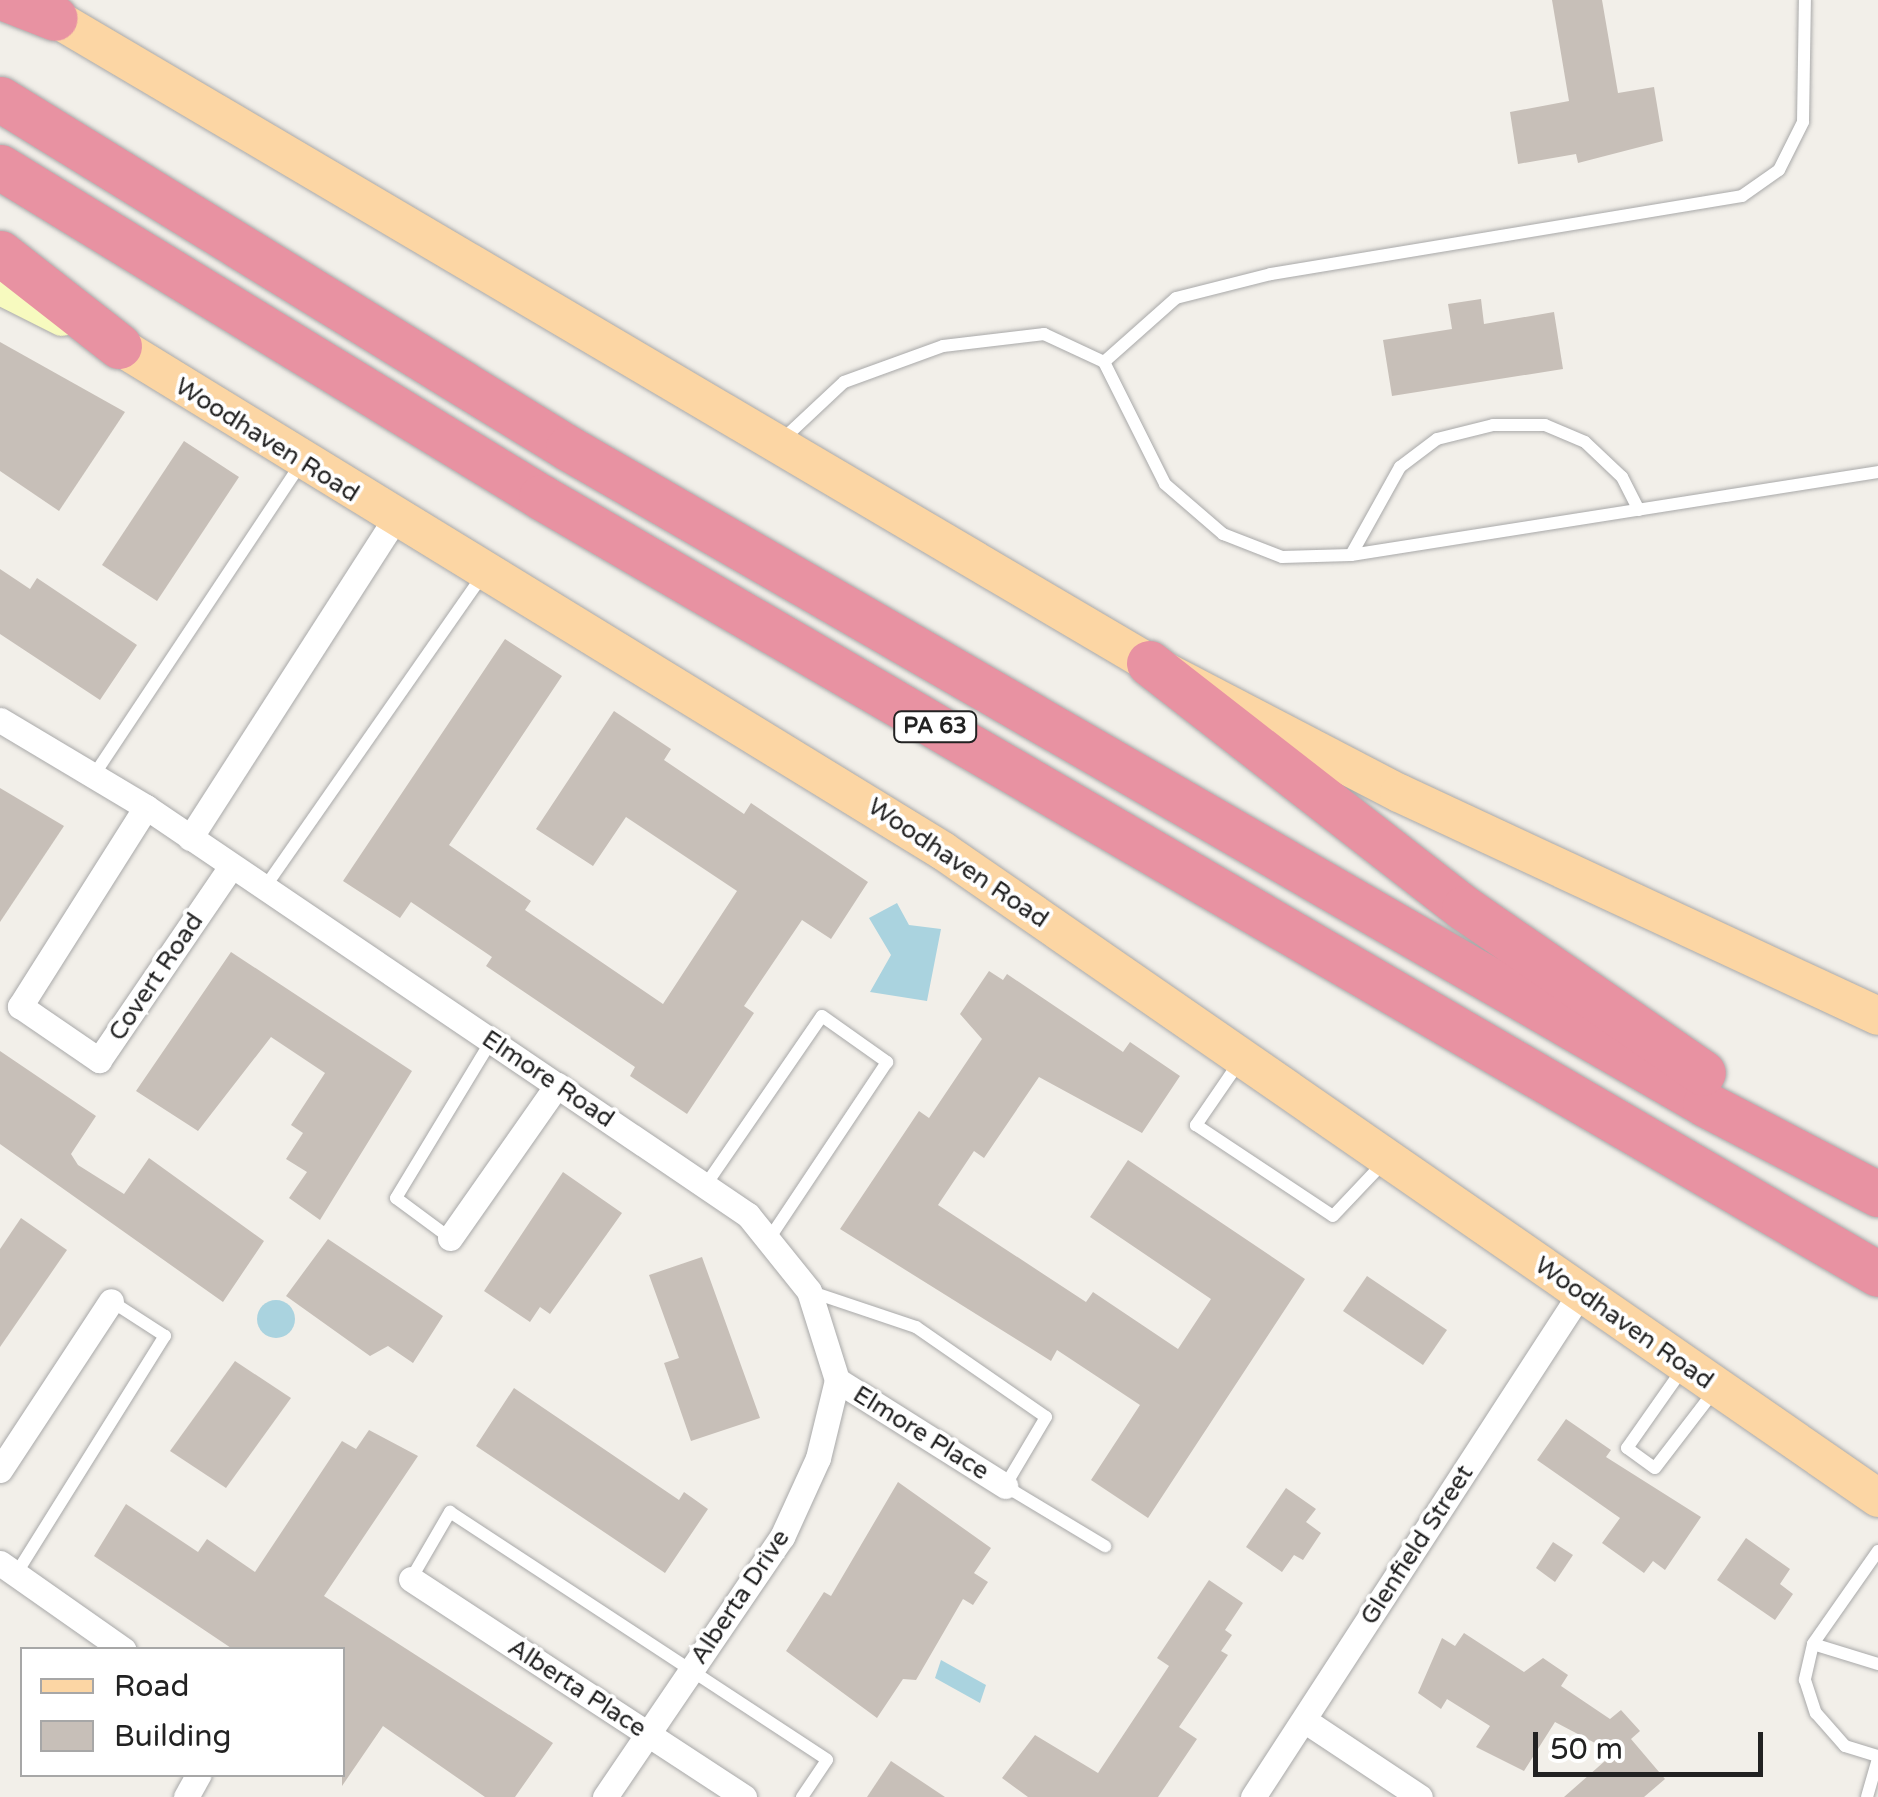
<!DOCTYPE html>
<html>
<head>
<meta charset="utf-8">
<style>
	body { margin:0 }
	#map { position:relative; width:1878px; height:1797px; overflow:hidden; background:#f2efe9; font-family:"Varela Round",sans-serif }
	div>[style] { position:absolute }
	.water>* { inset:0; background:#aad3df }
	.round { border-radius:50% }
	.building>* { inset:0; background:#c7bfb8 }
	.roads { filter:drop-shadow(0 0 2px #a9a9a9) drop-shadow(0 0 2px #a9a9a9) }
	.lane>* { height:12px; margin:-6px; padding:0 6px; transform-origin:6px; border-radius:6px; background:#fff }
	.street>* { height:25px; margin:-12.5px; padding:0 12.5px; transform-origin:12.5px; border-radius:12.5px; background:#fff }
	.secondary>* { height:35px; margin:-17.5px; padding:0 17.5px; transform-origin:17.5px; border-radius:17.5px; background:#f7fabf }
	.primary>* { height:38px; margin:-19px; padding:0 19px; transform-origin:19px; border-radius:19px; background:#fcd6a4 }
	.highway>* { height:45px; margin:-22.5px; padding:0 22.5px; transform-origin:22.5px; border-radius:22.5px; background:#e892a2 }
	span { translate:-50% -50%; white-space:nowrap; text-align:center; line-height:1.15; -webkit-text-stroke:8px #fff; paint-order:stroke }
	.shield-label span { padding:2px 8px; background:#fff; border:2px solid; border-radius:8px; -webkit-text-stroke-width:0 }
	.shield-label { font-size:22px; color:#222; font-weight:700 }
	.street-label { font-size:25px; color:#222 }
	.legend { position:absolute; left:20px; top:1647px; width:325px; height:130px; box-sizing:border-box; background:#fff; border:2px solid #a7a7a7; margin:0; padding:12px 18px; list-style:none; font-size:30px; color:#222 }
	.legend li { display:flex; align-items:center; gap:20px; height:50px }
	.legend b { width:50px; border:2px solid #a7a7a7 }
	.scale { position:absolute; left:1533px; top:1732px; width:230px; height:45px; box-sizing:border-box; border:5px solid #222; border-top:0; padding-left:12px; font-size:30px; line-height:35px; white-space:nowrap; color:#222; -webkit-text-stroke:8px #fff; paint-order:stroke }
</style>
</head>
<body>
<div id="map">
	<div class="water">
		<div style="clip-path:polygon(897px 903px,909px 925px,941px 929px,927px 1001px,870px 992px,891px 955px,869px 918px)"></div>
		<div class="round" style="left:257px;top:1300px;width:38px;height:38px"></div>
		<div style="clip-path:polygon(941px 1660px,986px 1685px,980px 1703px,935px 1678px)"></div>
	</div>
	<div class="building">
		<div style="clip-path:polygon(1552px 0,1602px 0,1618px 93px,1654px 87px,1663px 141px,1578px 163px,1576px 154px,1518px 164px,1510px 112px,1569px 101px)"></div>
		<div style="clip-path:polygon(1481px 299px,1484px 324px,1554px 312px,1563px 369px,1392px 396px,1383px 340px,1452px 329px,1448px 304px)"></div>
		<div style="clip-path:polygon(0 342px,125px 412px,59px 511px,0 471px)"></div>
		<div style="clip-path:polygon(184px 441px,239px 477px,157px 601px,102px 565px)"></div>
		<div style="clip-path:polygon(0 569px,30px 589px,37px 578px,137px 645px,100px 700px,0 634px)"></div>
		<div style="clip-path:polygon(505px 639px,562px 676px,449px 845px,531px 901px,525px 910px,663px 1004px,737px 891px,626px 817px,593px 866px,536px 829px,614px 711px,671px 749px,664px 760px,744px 814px,751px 803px,868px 882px,831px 939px,802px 920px,744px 1006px,754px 1013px,687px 1114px,630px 1076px,635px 1067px,486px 966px,492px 957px,411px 902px,400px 918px,343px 881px)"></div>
		<div style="clip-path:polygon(0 788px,64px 826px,0 922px)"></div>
		<div style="clip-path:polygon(231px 952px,412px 1071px,320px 1220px,289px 1198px,307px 1172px,286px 1159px,303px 1133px,291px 1125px,325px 1073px,271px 1037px,198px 1131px,136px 1091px)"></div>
		<div style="clip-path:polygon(989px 971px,1003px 980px,1007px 974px,1123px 1052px,1130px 1042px,1180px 1076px,1142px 1133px,1039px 1077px,984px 1158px,974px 1151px,938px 1205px,1086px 1302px,1093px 1292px,1178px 1349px,1211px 1299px,1090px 1217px,1128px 1160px,1305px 1279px,1148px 1518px,1091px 1480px,1140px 1405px,1057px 1350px,1051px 1361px,840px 1229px,919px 1111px,929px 1118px,982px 1039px,960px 1014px)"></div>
		<div style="clip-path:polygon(0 1051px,96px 1116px,71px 1154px,78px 1165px,124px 1194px,149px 1158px,264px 1241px,223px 1302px,0 1144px)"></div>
		<div style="clip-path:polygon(563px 1172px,622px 1213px,550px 1314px,540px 1307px,530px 1322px,484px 1291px)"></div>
		<div style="clip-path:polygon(21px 1218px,67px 1250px,0 1347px,0 1249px)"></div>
		<div style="clip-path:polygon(328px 1239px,443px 1316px,413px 1363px,388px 1346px,370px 1356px,286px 1296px)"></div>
		<div style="clip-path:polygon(702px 1257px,760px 1418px,691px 1441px,664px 1363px,679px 1358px,649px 1275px)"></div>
		<div style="clip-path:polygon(1367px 1276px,1447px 1330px,1423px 1365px,1343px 1311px)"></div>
		<div style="clip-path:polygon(235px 1361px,291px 1398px,226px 1488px,170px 1451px)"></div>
		<div style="clip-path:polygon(514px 1388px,679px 1500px,684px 1492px,708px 1509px,665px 1573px,476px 1446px)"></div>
		<div style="clip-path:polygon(1566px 1419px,1611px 1450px,1606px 1457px,1701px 1517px,1665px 1570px,1653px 1561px,1644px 1573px,1602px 1543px,1620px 1518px,1537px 1460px)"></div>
		<div style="clip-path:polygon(369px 1430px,418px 1456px,324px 1596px,553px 1743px,515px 1797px,485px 1797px,383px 1726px,342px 1786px,342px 1650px,234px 1650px,94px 1556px,126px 1504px,198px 1552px,207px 1539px,255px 1572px,342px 1441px,356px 1449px)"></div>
		<div style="clip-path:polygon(898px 1482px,991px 1548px,974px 1573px,988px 1582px,973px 1605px,963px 1599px,916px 1680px,903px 1679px,877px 1718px,786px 1651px,824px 1592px,831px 1596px)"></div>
		<div style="clip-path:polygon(1286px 1488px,1316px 1509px,1306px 1522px,1321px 1533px,1303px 1560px,1294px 1555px,1282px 1572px,1246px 1547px)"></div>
		<div style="clip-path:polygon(1746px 1538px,1790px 1569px,1780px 1584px,1793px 1594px,1775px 1620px,1717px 1580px)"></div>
		<div style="clip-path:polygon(1553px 1542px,1573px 1555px,1555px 1582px,1536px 1568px)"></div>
		<div style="clip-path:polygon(1209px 1580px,1243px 1603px,1225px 1630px,1232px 1635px,1221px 1651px,1228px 1655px,1179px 1727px,1197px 1739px,1158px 1797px,1028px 1797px,1002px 1778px,1035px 1735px,1098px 1773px,1169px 1666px,1157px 1658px)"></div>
		<div style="clip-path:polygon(1464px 1633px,1524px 1672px,1543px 1658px,1568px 1675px,1561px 1686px,1610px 1719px,1621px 1710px,1640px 1731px,1631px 1739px,1665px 1779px,1644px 1797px,1564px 1797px,1614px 1753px,1555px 1722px,1524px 1771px,1476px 1747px,1490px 1726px,1447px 1699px,1441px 1709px,1418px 1693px,1442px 1638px,1455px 1646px)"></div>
		<div style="clip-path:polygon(891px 1761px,945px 1797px,867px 1797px)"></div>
	</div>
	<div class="roads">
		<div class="lane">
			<div style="left:1104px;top:362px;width:96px;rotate:-41.6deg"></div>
			<div style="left:1176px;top:298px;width:98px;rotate:-14.2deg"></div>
			<div style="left:1271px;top:274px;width:477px;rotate:-9.4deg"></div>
			<div style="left:1742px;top:196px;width:45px;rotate:-35.1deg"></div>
			<div style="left:1779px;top:170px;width:54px;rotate:-63.4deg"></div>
			<div style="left:1803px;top:122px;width:122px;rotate:-89.1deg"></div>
			<div style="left:782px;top:440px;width:85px;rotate:-43.1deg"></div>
			<div style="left:844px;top:382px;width:105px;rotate:-20deg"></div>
			<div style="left:943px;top:346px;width:102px;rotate:-6.8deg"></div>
			<div style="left:1044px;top:334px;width:66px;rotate:25deg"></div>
			<div style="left:1104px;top:362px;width:136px;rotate:63.4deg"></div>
			<div style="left:1165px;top:484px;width:77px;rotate:40.8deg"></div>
			<div style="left:1223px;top:534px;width:63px;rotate:21.3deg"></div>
			<div style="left:1282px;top:557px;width:69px;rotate:-1.7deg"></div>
			<div style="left:1351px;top:555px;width:533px;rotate:-8.95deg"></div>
			<div style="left:1351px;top:555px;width:101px;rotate:-60.9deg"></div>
			<div style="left:1400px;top:467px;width:46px;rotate:-37.1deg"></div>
			<div style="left:1437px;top:439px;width:58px;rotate:-14deg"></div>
			<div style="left:1493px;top:425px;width:52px"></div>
			<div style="left:1545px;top:425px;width:43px;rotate:23deg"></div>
			<div style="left:1585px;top:442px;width:51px;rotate:43.4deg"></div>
			<div style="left:1622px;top:477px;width:37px;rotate:63deg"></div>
			<div style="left:94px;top:775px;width:377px;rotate:-56.4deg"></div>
			<div style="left:263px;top:890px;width:384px;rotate:-55.1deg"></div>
			<div style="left:1240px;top:1061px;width:78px;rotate:124.5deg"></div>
			<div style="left:1196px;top:1125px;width:164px;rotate:33.6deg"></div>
			<div style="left:1333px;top:1216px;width:77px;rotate:-46.6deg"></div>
			<div style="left:705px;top:1186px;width:206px;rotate:-55.5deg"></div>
			<div style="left:822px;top:1016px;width:80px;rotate:35.3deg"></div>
			<div style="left:887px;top:1062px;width:213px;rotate:123.7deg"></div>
			<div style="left:450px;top:1238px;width:67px;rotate:-143.5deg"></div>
			<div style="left:396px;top:1198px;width:184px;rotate:-58.8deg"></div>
			<div style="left:809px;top:1291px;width:113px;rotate:18.6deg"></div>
			<div style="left:916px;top:1327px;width:158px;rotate:34.7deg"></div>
			<div style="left:1046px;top:1417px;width:80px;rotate:120.7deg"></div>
			<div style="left:1005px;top:1486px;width:117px;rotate:31deg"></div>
			<div style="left:1684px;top:1367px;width:99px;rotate:125.1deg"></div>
			<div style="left:1627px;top:1448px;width:34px;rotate:36deg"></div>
			<div style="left:1655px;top:1468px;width:97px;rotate:-52.5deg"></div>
			<div style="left:1878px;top:1551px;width:113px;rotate:125deg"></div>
			<div style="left:1813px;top:1644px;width:37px;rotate:103deg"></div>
			<div style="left:1805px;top:1680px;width:35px;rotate:72deg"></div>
			<div style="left:1816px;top:1713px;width:44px;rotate:48.7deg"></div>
			<div style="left:1845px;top:1746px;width:34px;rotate:17deg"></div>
			<div style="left:16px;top:1574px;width:281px;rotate:-58deg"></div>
			<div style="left:165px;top:1336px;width:64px;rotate:-147.1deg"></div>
			<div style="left:411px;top:1579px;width:78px;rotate:-59.8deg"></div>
			<div style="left:450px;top:1512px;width:451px;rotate:33.3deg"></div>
			<div style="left:827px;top:1760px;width:45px;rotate:124deg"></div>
			<div style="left:1813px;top:1644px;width:68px;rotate:17.1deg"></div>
			<div style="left:1867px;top:1797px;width:40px;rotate:-74deg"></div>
		</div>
		<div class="street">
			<div style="left:0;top:720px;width:170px;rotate:30.8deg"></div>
			<div style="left:146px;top:807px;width:727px;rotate:34.13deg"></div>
			<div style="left:748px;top:1215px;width:97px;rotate:51.2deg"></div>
			<div style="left:809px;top:1291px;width:93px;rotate:72.5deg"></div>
			<div style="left:146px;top:807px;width:236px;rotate:122.3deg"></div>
			<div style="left:20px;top:1006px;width:96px;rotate:34.4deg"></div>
			<div style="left:99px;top:1060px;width:232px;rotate:-55.7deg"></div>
			<div style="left:190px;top:838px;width:378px;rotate:-57.3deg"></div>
			<div style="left:450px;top:1238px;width:187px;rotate:-55deg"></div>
			<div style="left:837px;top:1380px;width:199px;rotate:32.2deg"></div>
			<div style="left:0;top:1470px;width:202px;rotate:-56.7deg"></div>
			<div style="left:0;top:1563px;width:151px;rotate:35.1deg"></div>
			<div style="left:411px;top:1579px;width:398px;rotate:33.2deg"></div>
			<div style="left:1304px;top:1720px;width:139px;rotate:33.6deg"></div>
			<div style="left:186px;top:1797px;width:26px;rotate:-61deg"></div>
			<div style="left:605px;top:1797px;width:315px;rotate:-55.8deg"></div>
			<div style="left:782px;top:1537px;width:87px;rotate:-65.5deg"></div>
			<div style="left:818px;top:1458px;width:80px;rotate:-76.3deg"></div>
			<div style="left:1253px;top:1797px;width:602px;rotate:-57deg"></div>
		</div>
		<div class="secondary">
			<div style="left:0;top:287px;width:69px;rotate:26.6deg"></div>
		</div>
		<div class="primary">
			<div style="left:55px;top:18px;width:1270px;rotate:30.52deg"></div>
			<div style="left:1149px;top:663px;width:282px;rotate:27.5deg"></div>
			<div style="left:1399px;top:793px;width:528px;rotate:24.96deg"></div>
			<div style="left:119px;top:346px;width:966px;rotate:31.5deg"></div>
			<div style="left:943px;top:851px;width:1137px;rotate:34.68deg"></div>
		</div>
		<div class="highway">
			<div style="left:9px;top:0;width:49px;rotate:21.4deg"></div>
			<div style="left:0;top:99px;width:667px;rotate:31.57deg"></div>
			<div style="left:568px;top:448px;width:1313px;rotate:29.98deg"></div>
			<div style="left:1705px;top:1104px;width:195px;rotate:27.5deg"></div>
			<div style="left:0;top:167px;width:634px;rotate:31.38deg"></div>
			<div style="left:541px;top:497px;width:1546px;rotate:30.16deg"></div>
			<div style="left:0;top:253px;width:151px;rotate:38deg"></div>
			<div style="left:1149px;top:663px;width:399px;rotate:37.9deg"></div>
			<div style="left:1464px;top:908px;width:290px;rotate:34.6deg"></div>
		</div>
	</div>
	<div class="shield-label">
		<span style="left:935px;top:727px">PA 63</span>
	</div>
	<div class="street-label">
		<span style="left:267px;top:440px;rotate:32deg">Woodhaven Road</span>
		<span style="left:958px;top:863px;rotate:34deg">Woodhaven Road</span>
		<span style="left:156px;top:977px;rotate:-56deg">Covert Road</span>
		<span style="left:548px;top:1079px;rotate:34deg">Elmore Road</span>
		<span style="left:1624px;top:1323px;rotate:35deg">Woodhaven Road</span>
		<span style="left:921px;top:1433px;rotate:32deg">Elmore Place</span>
		<span style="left:1417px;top:1545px;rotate:-57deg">Glenfield Street</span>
		<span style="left:740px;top:1597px;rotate:-56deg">Alberta Drive</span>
		<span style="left:577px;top:1688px;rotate:33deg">Alberta Place</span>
	</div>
	<ul class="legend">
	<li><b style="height:12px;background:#fcd6a4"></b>Road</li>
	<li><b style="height:28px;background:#c7bfb8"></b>Building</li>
	</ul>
	<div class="scale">50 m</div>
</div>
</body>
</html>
